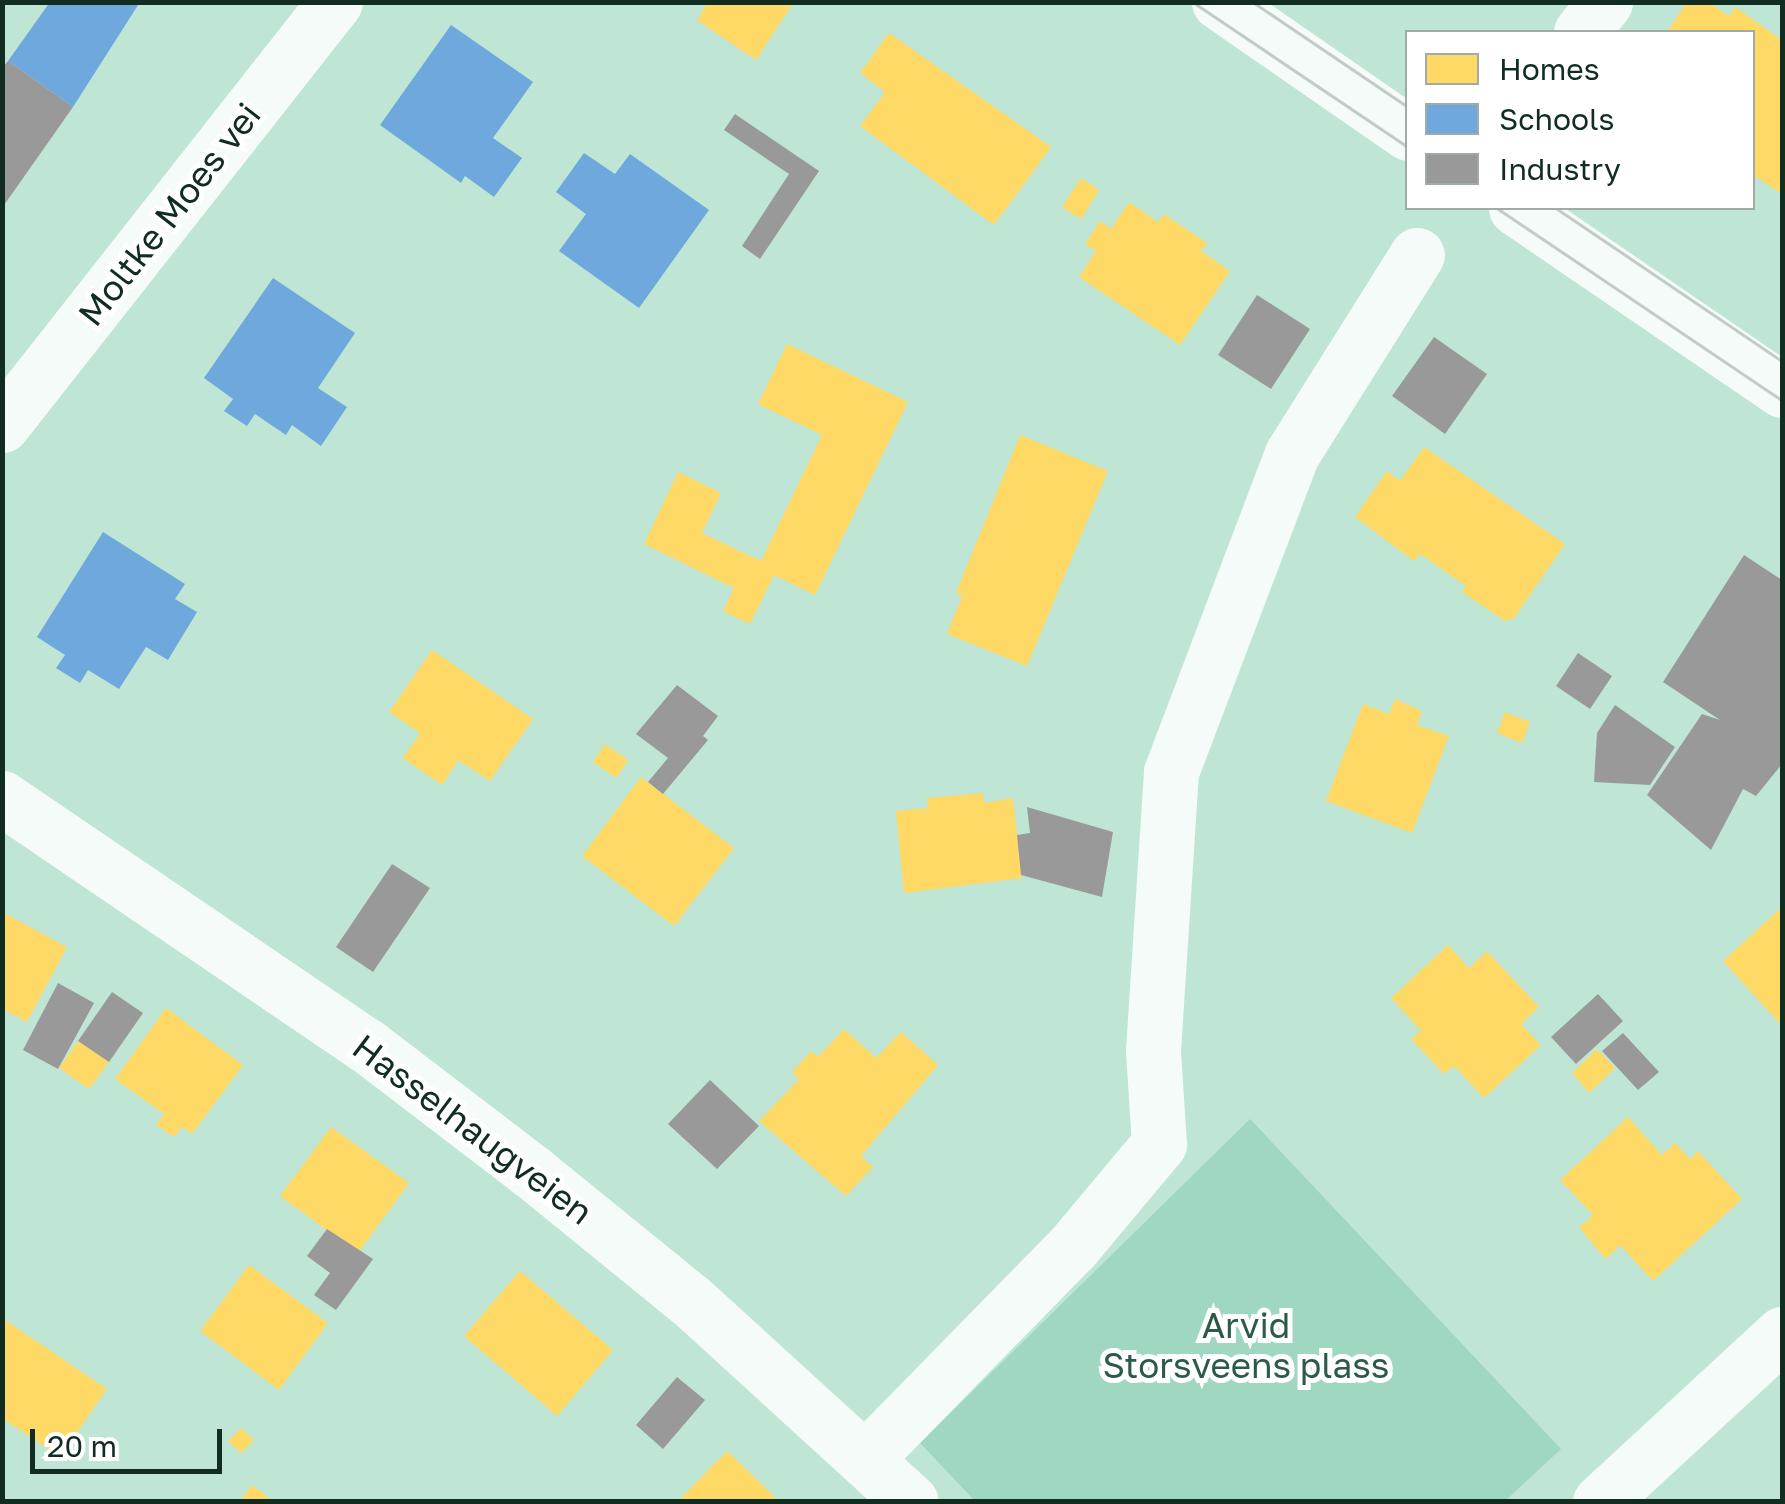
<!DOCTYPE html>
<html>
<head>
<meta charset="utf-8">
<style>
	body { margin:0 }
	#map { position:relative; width:1785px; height:1504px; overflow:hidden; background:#bfe5d5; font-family:"Golos Text",sans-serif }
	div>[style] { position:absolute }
	.green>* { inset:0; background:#9fd7c0 }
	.homes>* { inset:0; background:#ffd966 }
	.schools>* { inset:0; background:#6fa8dc }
	.industry>* { inset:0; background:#999 }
	.minor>* { height:55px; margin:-27.5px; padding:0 27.5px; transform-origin:27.5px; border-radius:27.5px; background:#f5fbf9 }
	.tertiary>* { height:55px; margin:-27.5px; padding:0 27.5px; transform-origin:27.5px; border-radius:27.5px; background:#f5fbf9 }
	.tram>* { height:2.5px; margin:-1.25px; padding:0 1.25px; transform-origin:1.25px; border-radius:1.25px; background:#c1ccc7 }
	span { translate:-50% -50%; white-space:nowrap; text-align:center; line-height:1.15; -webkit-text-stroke:10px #fff; paint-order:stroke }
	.street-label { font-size:35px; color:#112d22 }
	.park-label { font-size:35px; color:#2b5a48 }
	.frame { position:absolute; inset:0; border:5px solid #112d22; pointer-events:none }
	.legend { position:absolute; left:1405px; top:30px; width:350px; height:180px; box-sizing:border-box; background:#fff; border:2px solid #a0aba7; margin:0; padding:12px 18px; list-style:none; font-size:30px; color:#112d22 }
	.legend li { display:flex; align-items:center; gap:20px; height:50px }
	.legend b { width:50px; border:2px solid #a0aba7 }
	.scale { position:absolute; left:30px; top:1429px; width:192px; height:45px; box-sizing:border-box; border:5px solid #112d22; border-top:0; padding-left:12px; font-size:30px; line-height:35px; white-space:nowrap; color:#112d22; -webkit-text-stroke:8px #fff; paint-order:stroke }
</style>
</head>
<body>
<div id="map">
	<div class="green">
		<div style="clip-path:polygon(1250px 1119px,1561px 1449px,1505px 1501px,975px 1501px,920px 1443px)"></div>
	</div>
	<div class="homes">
		<div style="clip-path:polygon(708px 2px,794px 2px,756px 60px,697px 20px)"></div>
		<div style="clip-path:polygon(1687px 2px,1709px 2px,1729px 16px,1735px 7px,1782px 40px,1782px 194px,1752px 174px,1752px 32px,1667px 32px)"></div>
		<div style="clip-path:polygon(889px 33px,1051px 147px,994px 225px,860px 126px,885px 92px,860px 73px)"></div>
		<div style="clip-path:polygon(1081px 178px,1099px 190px,1081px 219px,1062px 207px)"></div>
		<div style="clip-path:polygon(1129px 202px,1158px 222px,1164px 214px,1207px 243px,1201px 251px,1230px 271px,1180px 345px,1079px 277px,1096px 251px,1085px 244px,1100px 221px,1111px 229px)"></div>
		<div style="clip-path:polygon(787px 344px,908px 402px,815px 595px,774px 575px,750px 624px,723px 611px,734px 588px,644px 544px,678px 472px,721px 493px,702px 533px,761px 561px,822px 435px,758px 404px)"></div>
		<div style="clip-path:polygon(1020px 435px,1108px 471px,1027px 666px,947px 634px,962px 596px,956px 593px)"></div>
		<div style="clip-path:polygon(1424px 447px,1565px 544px,1514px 618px,1505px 621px,1462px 592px,1466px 586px,1420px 554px,1414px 561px,1355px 517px,1387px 471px,1400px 481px)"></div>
		<div style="clip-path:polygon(432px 650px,533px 719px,490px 781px,458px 760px,442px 785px,403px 758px,420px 733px,389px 712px)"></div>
		<div style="clip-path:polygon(1395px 699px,1422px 711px,1417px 725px,1449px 736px,1412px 833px,1326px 801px,1363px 704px,1389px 714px)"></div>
		<div style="clip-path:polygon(1505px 712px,1530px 722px,1522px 743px,1497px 733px)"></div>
		<div style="clip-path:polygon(605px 744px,628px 760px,616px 778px,593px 762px)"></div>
		<div style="clip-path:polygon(641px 777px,734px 848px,674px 926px,582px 856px)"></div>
		<div style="clip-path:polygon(983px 793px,984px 803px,1013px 798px,1022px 878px,904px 893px,896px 811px,928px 808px,927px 798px)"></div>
		<div style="clip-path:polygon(1782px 907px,1782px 1026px,1723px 961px)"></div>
		<div style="clip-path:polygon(2px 912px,67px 947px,27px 1022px,2px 1009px)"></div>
		<div style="clip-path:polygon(1448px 945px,1469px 968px,1487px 951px,1539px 1007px,1521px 1024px,1541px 1045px,1484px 1098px,1454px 1066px,1444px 1074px,1411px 1039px,1421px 1031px,1391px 998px)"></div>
		<div style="clip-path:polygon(166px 1008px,243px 1065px,192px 1134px,182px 1127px,174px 1137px,156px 1125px,164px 1114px,115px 1079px)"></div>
		<div style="clip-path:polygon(844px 1029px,876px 1058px,901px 1032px,938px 1065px,861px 1156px,873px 1167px,846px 1196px,759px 1121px,799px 1079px,792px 1072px,811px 1051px,818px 1057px)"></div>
		<div style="clip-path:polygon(78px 1041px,109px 1062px,89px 1089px,59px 1068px)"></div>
		<div style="clip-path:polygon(1597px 1049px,1615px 1068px,1589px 1093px,1572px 1073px)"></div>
		<div style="clip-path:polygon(1628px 1117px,1662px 1155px,1675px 1143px,1690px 1159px,1698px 1151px,1742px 1199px,1653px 1281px,1620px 1245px,1606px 1259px,1579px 1228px,1593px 1215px,1560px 1180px)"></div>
		<div style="clip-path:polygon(331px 1127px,409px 1183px,358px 1253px,280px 1196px)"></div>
		<div style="clip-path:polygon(249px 1265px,328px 1323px,279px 1390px,200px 1331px)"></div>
		<div style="clip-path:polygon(520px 1271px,613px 1350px,557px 1416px,464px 1336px)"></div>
		<div style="clip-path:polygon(2px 1318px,107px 1389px,60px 1457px,2px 1418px)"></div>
		<div style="clip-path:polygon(241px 1428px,254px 1440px,241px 1453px,228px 1441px)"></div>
		<div style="clip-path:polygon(727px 1451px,780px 1502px,677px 1502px)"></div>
		<div style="clip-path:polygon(252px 1485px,274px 1502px,239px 1502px)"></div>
	</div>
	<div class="schools">
		<div style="clip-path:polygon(50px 2px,140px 2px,73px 107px,8px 61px)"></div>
		<div style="clip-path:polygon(451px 25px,533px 82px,493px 138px,522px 158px,494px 197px,465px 176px,461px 183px,380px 125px)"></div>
		<div style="clip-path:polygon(584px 153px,615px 174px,630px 154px,709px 210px,639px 308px,559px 251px,586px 214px,556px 192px)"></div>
		<div style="clip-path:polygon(273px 278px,355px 333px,318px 388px,347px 407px,321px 446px,292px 425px,286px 435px,255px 414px,247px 426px,224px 411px,233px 399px,204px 378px)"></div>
		<div style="clip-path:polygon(103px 532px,185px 584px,175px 599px,197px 612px,168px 660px,146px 647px,119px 689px,88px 670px,80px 683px,56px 668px,65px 655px,37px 637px)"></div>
	</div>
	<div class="industry">
		<div style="clip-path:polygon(8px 61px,73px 107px,2px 208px,2px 68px)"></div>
		<div style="clip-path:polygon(735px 114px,819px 171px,760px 259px,742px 246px,789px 174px,724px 130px)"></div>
		<div style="clip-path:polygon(1257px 295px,1310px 329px,1271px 389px,1218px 355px)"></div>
		<div style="clip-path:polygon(1434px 337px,1487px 374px,1445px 434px,1392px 396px)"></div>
		<div style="clip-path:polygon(1744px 555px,1782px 580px,1782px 764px,1756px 796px,1743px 789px,1711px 850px,1647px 795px,1702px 714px,1720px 720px,1663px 682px)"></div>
		<div style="clip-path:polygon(1578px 653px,1612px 676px,1590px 709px,1556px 686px)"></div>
		<div style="clip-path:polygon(677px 685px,718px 716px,703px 736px,708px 740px,663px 794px,648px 782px,668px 758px,636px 734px)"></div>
		<div style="clip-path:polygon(1615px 705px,1675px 747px,1650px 785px,1594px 782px,1597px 733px)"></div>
		<div style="clip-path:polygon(1027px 807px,1113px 832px,1102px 897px,1021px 875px,1017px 835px,1030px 833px)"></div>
		<div style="clip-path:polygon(392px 864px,430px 888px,373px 972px,336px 947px)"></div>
		<div style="clip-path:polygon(58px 983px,94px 1003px,58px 1069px,23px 1050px)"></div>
		<div style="clip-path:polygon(112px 992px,143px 1013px,109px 1062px,78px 1041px)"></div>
		<div style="clip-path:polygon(1598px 994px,1623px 1021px,1576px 1064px,1551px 1037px)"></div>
		<div style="clip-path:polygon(1623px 1033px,1659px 1072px,1638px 1090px,1602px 1051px)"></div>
		<div style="clip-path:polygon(710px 1080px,759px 1126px,717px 1169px,668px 1124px)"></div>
		<div style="clip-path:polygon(327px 1229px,373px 1259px,336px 1310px,314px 1295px,330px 1273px,307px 1256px)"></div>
		<div style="clip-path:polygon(677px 1377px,705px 1400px,663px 1449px,636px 1425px)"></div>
	</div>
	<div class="minor">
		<div style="left:1219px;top:2px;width:230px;rotate:34.7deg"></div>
		<div style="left:1581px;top:32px;width:38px;rotate:-51deg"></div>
		<div style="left:1516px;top:208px;width:322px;rotate:34.4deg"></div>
		<div style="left:2px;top:425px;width:538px;rotate:-51.79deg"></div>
		<div style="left:2px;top:798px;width:440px;rotate:34.2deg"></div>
		<div style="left:366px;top:1045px;width:208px;rotate:37.4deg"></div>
		<div style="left:531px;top:1171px;width:205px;rotate:39.1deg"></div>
		<div style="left:690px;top:1300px;width:299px;rotate:42.4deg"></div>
		<div style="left:867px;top:1457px;width:293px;rotate:-45.6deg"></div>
		<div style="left:1072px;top:1248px;width:136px;rotate:-50.1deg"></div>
		<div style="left:1159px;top:1144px;width:94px;rotate:-93.7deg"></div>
		<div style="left:1153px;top:1050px;width:279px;rotate:-86.3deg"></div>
		<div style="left:1171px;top:772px;width:340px;rotate:-69.2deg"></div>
		<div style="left:1292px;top:454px;width:235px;rotate:-57.9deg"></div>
	</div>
	<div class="tertiary">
		<div style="left:1600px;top:1502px;width:248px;rotate:-42.7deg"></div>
	</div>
	<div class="tram">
		<div style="left:1193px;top:2px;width:259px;rotate:34deg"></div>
		<div style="left:1253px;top:2px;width:187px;rotate:34.1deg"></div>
		<div style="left:1497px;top:208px;width:344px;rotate:34deg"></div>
		<div style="left:1556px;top:208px;width:273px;rotate:34.1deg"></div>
	</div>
	<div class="street-label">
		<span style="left:169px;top:214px;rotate:-52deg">Moltke Moes vei</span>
		<span style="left:473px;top:1129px;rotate:37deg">Hasselhaugveien</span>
	</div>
	<div class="park-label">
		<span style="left:1246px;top:1345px">Arvid<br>Storsveens plass</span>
	</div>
	<div class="frame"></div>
	<ul class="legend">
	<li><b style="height:28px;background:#ffd966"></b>Homes</li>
	<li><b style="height:28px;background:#6fa8dc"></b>Schools</li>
	<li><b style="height:28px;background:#999"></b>Industry</li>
	</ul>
	<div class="scale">20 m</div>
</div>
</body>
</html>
